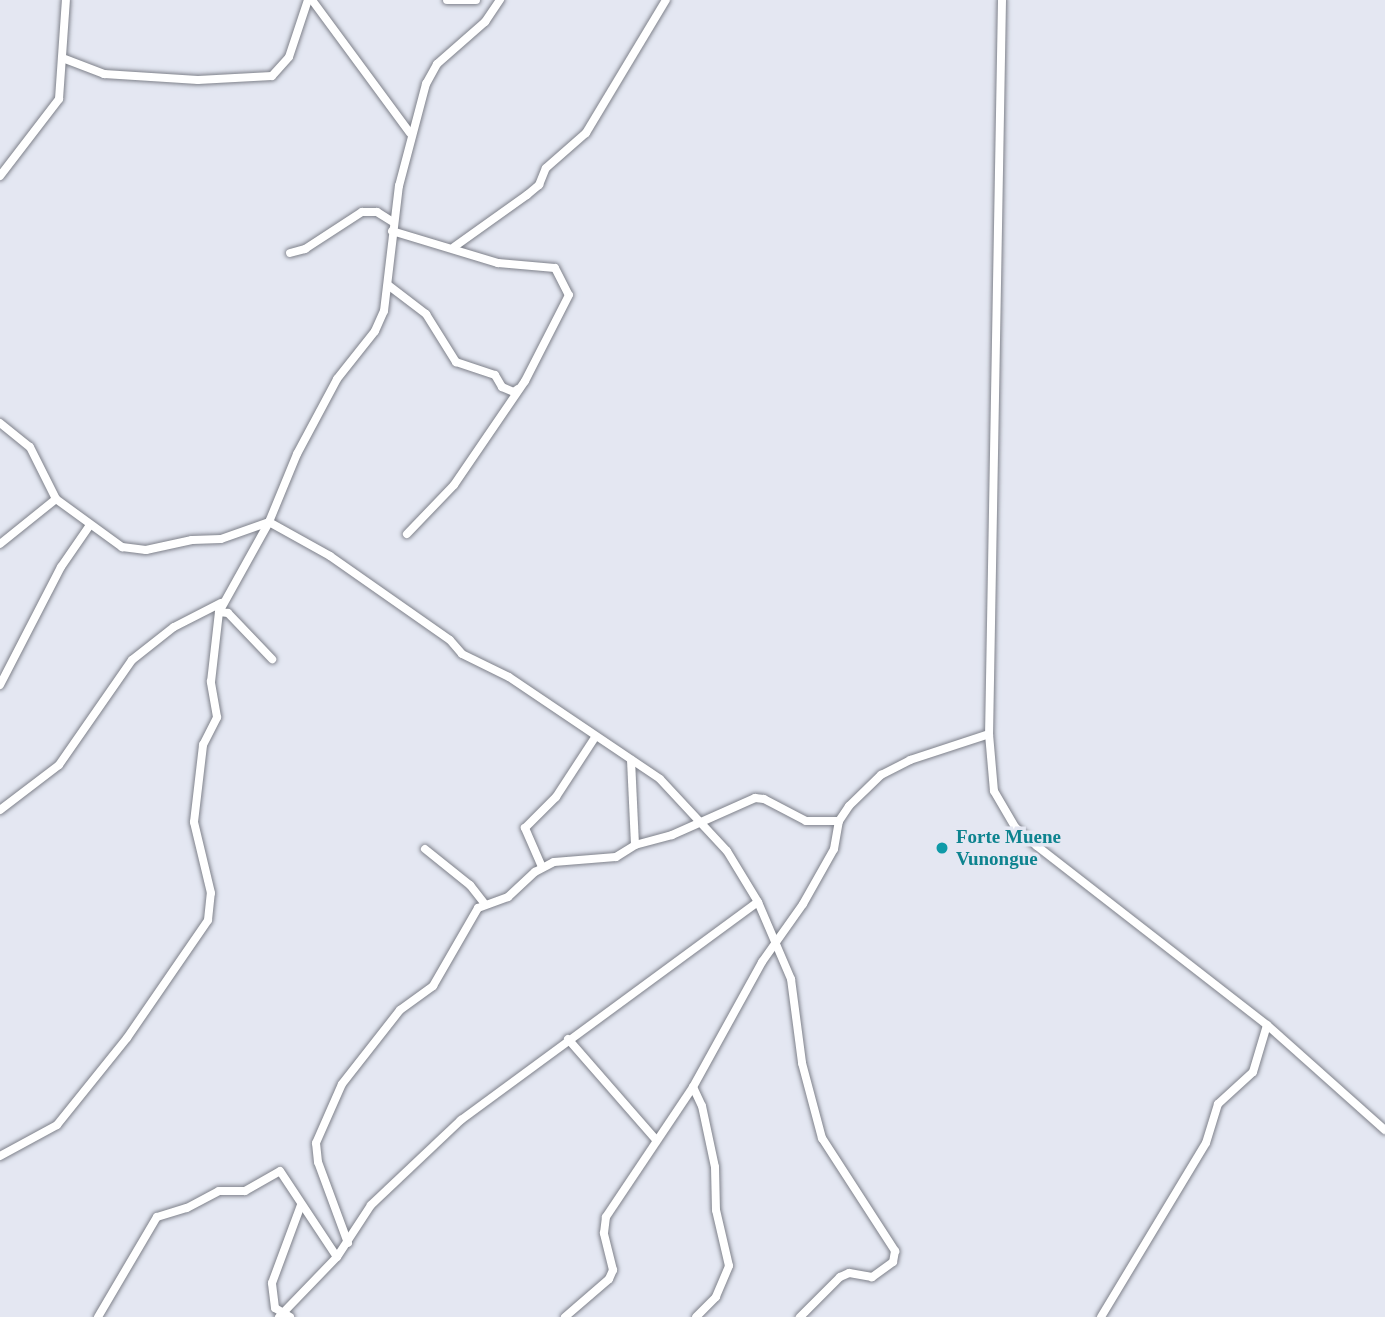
<!DOCTYPE html>
<html>
<head>
<meta charset="utf-8">
<style>
	body { margin:0 }
	#map { position:relative; width:1385px; height:1317px; overflow:hidden; background:#e4e7f2; font-family:Georgia,serif }
	div>[style] { position:absolute }
	.roads { filter:drop-shadow(0 0 2px #7e818a) drop-shadow(0 0 2px #7e818a) }
	.minor>* { height:8px; margin:-4px; padding:0 4px; transform-origin:4px; border-radius:4px; background:#fff }
	.dots>* { width:19px; height:19px; translate:-50% -50%; box-sizing:border-box; border:4px solid #e4e7f2; border-radius:50% }
	span { translate:-50% -50%; white-space:nowrap; text-align:center; line-height:1.15; -webkit-text-stroke:7px #e4e7f2; paint-order:stroke }
	.culture-label { font-size:19px; color:#0d838f; font-weight:700 }
	.left { translate:0 -50%; text-align:left }
</style>
</head>
<body>
<div id="map">
	<div class="roads">
		<div class="minor">
			<div style="left:312px;top:0;width:165px;rotate:53.6deg"></div>
			<div style="left:447px;top:0;width:29px"></div>
			<div style="left:1002px;top:0;width:734px;rotate:91.01deg"></div>
			<div style="left:989px;top:734px;width:57px;rotate:85deg"></div>
			<div style="left:994px;top:791px;width:42px;rotate:59.7deg"></div>
			<div style="left:1015px;top:827px;width:29px;rotate:41deg"></div>
			<div style="left:1037px;top:846px;width:291px;rotate:37.9deg"></div>
			<div style="left:1267px;top:1025px;width:158px;rotate:41.7deg"></div>
			<div style="left:65px;top:59px;width:42px;rotate:21deg"></div>
			<div style="left:104px;top:74px;width:94px;rotate:3.7deg"></div>
			<div style="left:198px;top:80px;width:74px;rotate:-3.1deg"></div>
			<div style="left:272px;top:76px;width:25px;rotate:-48deg"></div>
			<div style="left:289px;top:57px;width:60px;rotate:-71.6deg"></div>
			<div style="left:0;top:176px;width:97px;rotate:-52.5deg"></div>
			<div style="left:59px;top:99px;width:99px;rotate:-86deg"></div>
			<div style="left:392px;top:231px;width:111px;rotate:16.8deg"></div>
			<div style="left:498px;top:263px;width:57px;rotate:5deg"></div>
			<div style="left:555px;top:268px;width:30px;rotate:63deg"></div>
			<div style="left:569px;top:295px;width:97px;rotate:117.1deg"></div>
			<div style="left:525px;top:381px;width:126px;rotate:124.3deg"></div>
			<div style="left:454px;top:485px;width:68px;rotate:133.8deg"></div>
			<div style="left:454px;top:247px;width:90px;rotate:-35.5deg"></div>
			<div style="left:527px;top:195px;width:16px;rotate:-40deg"></div>
			<div style="left:539px;top:185px;width:18px;rotate:-68deg"></div>
			<div style="left:546px;top:168px;width:53px;rotate:-41.2deg"></div>
			<div style="left:586px;top:133px;width:155px;rotate:-59deg"></div>
			<div style="left:290px;top:253px;width:16px;rotate:-15deg"></div>
			<div style="left:305px;top:249px;width:68px;rotate:-33deg"></div>
			<div style="left:362px;top:212px;width:15px"></div>
			<div style="left:377px;top:212px;width:19px;rotate:32deg"></div>
			<div style="left:388px;top:285px;width:48px;rotate:37.3deg"></div>
			<div style="left:426px;top:314px;width:57px;rotate:58deg"></div>
			<div style="left:456px;top:362px;width:41px;rotate:18.4deg"></div>
			<div style="left:495px;top:375px;width:14px;rotate:60deg"></div>
			<div style="left:502px;top:387px;width:13px;rotate:23deg"></div>
			<div style="left:514px;top:392px;width:5px;rotate:-37deg"></div>
			<div style="left:0;top:423px;width:38px;rotate:39deg"></div>
			<div style="left:30px;top:447px;width:58px;rotate:63.4deg"></div>
			<div style="left:56px;top:499px;width:82px;rotate:36deg"></div>
			<div style="left:122px;top:547px;width:24px;rotate:7deg"></div>
			<div style="left:146px;top:550px;width:47px;rotate:-12.3deg"></div>
			<div style="left:192px;top:540px;width:29px;rotate:-2deg"></div>
			<div style="left:221px;top:539px;width:51px;rotate:-19.5deg"></div>
			<div style="left:269px;top:522px;width:74px;rotate:-67.6deg"></div>
			<div style="left:297px;top:454px;width:85px;rotate:-61.9deg"></div>
			<div style="left:337px;top:379px;width:61px;rotate:-51.6deg"></div>
			<div style="left:375px;top:331px;width:22px;rotate:-66deg"></div>
			<div style="left:384px;top:311px;width:126px;rotate:-83.2deg"></div>
			<div style="left:399px;top:186px;width:106px;rotate:-75.2deg"></div>
			<div style="left:426px;top:84px;width:23px;rotate:-61deg"></div>
			<div style="left:437px;top:64px;width:64px;rotate:-41.2deg"></div>
			<div style="left:485px;top:22px;width:27px;rotate:-56deg"></div>
			<div style="left:0;top:544px;width:72px;rotate:-38.8deg"></div>
			<div style="left:219px;top:612px;width:9px;rotate:6deg"></div>
			<div style="left:228px;top:613px;width:64px;rotate:46.3deg"></div>
			<div style="left:0;top:685px;width:133px;rotate:-62.7deg"></div>
			<div style="left:61px;top:567px;width:51px;rotate:-55.4deg"></div>
			<div style="left:631px;top:760px;width:85px;rotate:87.3deg"></div>
			<div style="left:0;top:810px;width:74px;rotate:-37.3deg"></div>
			<div style="left:59px;top:765px;width:128px;rotate:-55.2deg"></div>
			<div style="left:132px;top:660px;width:53px;rotate:-38.2deg"></div>
			<div style="left:174px;top:627px;width:53px;rotate:-27.1deg"></div>
			<div style="left:425px;top:849px;width:58px;rotate:38.7deg"></div>
			<div style="left:470px;top:885px;width:24px;rotate:52deg"></div>
			<div style="left:542px;top:867px;width:43px;rotate:-113.6deg"></div>
			<div style="left:525px;top:828px;width:44px;rotate:-45deg"></div>
			<div style="left:556px;top:797px;width:69px;rotate:-56.8deg"></div>
			<div style="left:568px;top:1039px;width:134px;rotate:48.9deg"></div>
			<div style="left:693px;top:1087px;width:21px;rotate:65deg"></div>
			<div style="left:702px;top:1106px;width:62px;rotate:78deg"></div>
			<div style="left:715px;top:1167px;width:43px;rotate:88.7deg"></div>
			<div style="left:716px;top:1210px;width:57px;rotate:76.9deg"></div>
			<div style="left:729px;top:1266px;width:34px;rotate:113deg"></div>
			<div style="left:716px;top:1297px;width:28px;rotate:135deg"></div>
			<div style="left:0;top:1156px;width:65px;rotate:-28.5deg"></div>
			<div style="left:57px;top:1125px;width:112px;rotate:-51.2deg"></div>
			<div style="left:127px;top:1038px;width:143px;rotate:-55.5deg"></div>
			<div style="left:208px;top:920px;width:27px;rotate:-84deg"></div>
			<div style="left:211px;top:893px;width:73px;rotate:-103.5deg"></div>
			<div style="left:194px;top:822px;width:78px;rotate:-83.3deg"></div>
			<div style="left:203px;top:745px;width:31px;rotate:-63deg"></div>
			<div style="left:217px;top:717px;width:36px;rotate:-100deg"></div>
			<div style="left:211px;top:682px;width:70px;rotate:-83.5deg"></div>
			<div style="left:219px;top:612px;width:103px;rotate:-60.9deg"></div>
			<div style="left:269px;top:522px;width:70px;rotate:29.1deg"></div>
			<div style="left:330px;top:556px;width:146px;rotate:35deg"></div>
			<div style="left:450px;top:640px;width:18px;rotate:49deg"></div>
			<div style="left:462px;top:654px;width:52px;rotate:26.1deg"></div>
			<div style="left:509px;top:677px;width:182px;rotate:34deg"></div>
			<div style="left:660px;top:779px;width:98px;rotate:47.1deg"></div>
			<div style="left:727px;top:851px;width:60px;rotate:58.7deg"></div>
			<div style="left:758px;top:902px;width:84px;rotate:66.8deg"></div>
			<div style="left:791px;top:979px;width:85px;rotate:82.5deg"></div>
			<div style="left:802px;top:1063px;width:78px;rotate:75.1deg"></div>
			<div style="left:822px;top:1138px;width:135px;rotate:57.1deg"></div>
			<div style="left:895px;top:1251px;width:11px;rotate:100deg"></div>
			<div style="left:893px;top:1262px;width:26px;rotate:144deg"></div>
			<div style="left:872px;top:1277px;width:23px;rotate:-170deg"></div>
			<div style="left:849px;top:1273px;width:10px;rotate:156deg"></div>
			<div style="left:840px;top:1277px;width:57px;rotate:135deg"></div>
			<div style="left:348px;top:1243px;width:86px;rotate:-110.3deg"></div>
			<div style="left:318px;top:1162px;width:19px;rotate:-96deg"></div>
			<div style="left:316px;top:1143px;width:64px;rotate:-66.2deg"></div>
			<div style="left:342px;top:1084px;width:94px;rotate:-51.9deg"></div>
			<div style="left:400px;top:1010px;width:41px;rotate:-36deg"></div>
			<div style="left:433px;top:986px;width:90px;rotate:-60deg"></div>
			<div style="left:478px;top:908px;width:32px;rotate:-20deg"></div>
			<div style="left:508px;top:897px;width:37px;rotate:-43deg"></div>
			<div style="left:535px;top:872px;width:21px;rotate:-28deg"></div>
			<div style="left:554px;top:862px;width:62px;rotate:-4.6deg"></div>
			<div style="left:616px;top:857px;width:22px;rotate:-32deg"></div>
			<div style="left:635px;top:845px;width:38px;rotate:-15deg"></div>
			<div style="left:672px;top:835px;width:91px;rotate:-24deg"></div>
			<div style="left:755px;top:798px;width:9px;rotate:6deg"></div>
			<div style="left:764px;top:799px;width:47px;rotate:27.6deg"></div>
			<div style="left:806px;top:821px;width:33px"></div>
			<div style="left:98px;top:1317px;width:116px;rotate:-59.5deg"></div>
			<div style="left:157px;top:1217px;width:31px;rotate:-17deg"></div>
			<div style="left:187px;top:1208px;width:36px;rotate:-28deg"></div>
			<div style="left:219px;top:1191px;width:26px"></div>
			<div style="left:245px;top:1191px;width:40px;rotate:-29.7deg"></div>
			<div style="left:280px;top:1171px;width:103px;rotate:56.5deg"></div>
			<div style="left:279px;top:1317px;width:83px;rotate:-46deg"></div>
			<div style="left:337px;top:1257px;width:62px;rotate:-56.8deg"></div>
			<div style="left:371px;top:1205px;width:124px;rotate:-43.4deg"></div>
			<div style="left:461px;top:1120px;width:368px;rotate:-36.3deg"></div>
			<div style="left:290px;top:1317px;width:17px;rotate:-149deg"></div>
			<div style="left:275px;top:1308px;width:25px;rotate:-97deg"></div>
			<div style="left:272px;top:1283px;width:83px;rotate:-69.6deg"></div>
			<div style="left:565px;top:1317px;width:58px;rotate:-40.8deg"></div>
			<div style="left:609px;top:1279px;width:10px;rotate:-66deg"></div>
			<div style="left:613px;top:1270px;width:38px;rotate:-104deg"></div>
			<div style="left:604px;top:1233px;width:16px;rotate:-83deg"></div>
			<div style="left:606px;top:1217px;width:156px;rotate:-56.2deg"></div>
			<div style="left:693px;top:1087px;width:143px;rotate:-61.1deg"></div>
			<div style="left:762px;top:962px;width:71px;rotate:-54.7deg"></div>
			<div style="left:803px;top:904px;width:63px;rotate:-60.6deg"></div>
			<div style="left:834px;top:849px;width:28px;rotate:-80deg"></div>
			<div style="left:839px;top:821px;width:18px;rotate:-56deg"></div>
			<div style="left:849px;top:806px;width:45px;rotate:-44.1deg"></div>
			<div style="left:881px;top:775px;width:33px;rotate:-27deg"></div>
			<div style="left:910px;top:760px;width:83px;rotate:-18.2deg"></div>
			<div style="left:1101px;top:1317px;width:203px;rotate:-58.9deg"></div>
			<div style="left:1206px;top:1143px;width:41px;rotate:-72.9deg"></div>
			<div style="left:1218px;top:1104px;width:47px;rotate:-42.4deg"></div>
			<div style="left:1253px;top:1072px;width:49px;rotate:-73.4deg"></div>
		</div>
	</div>
	<div class="dots">
		<div style="left:942px;top:848px;background:#0f9aa8"></div>
	</div>
	<div class="culture-label">
		<span class="left" style="left:956px;top:848px">Forte Muene<br>Vunongue</span>
	</div>
</div>
</body>
</html>
